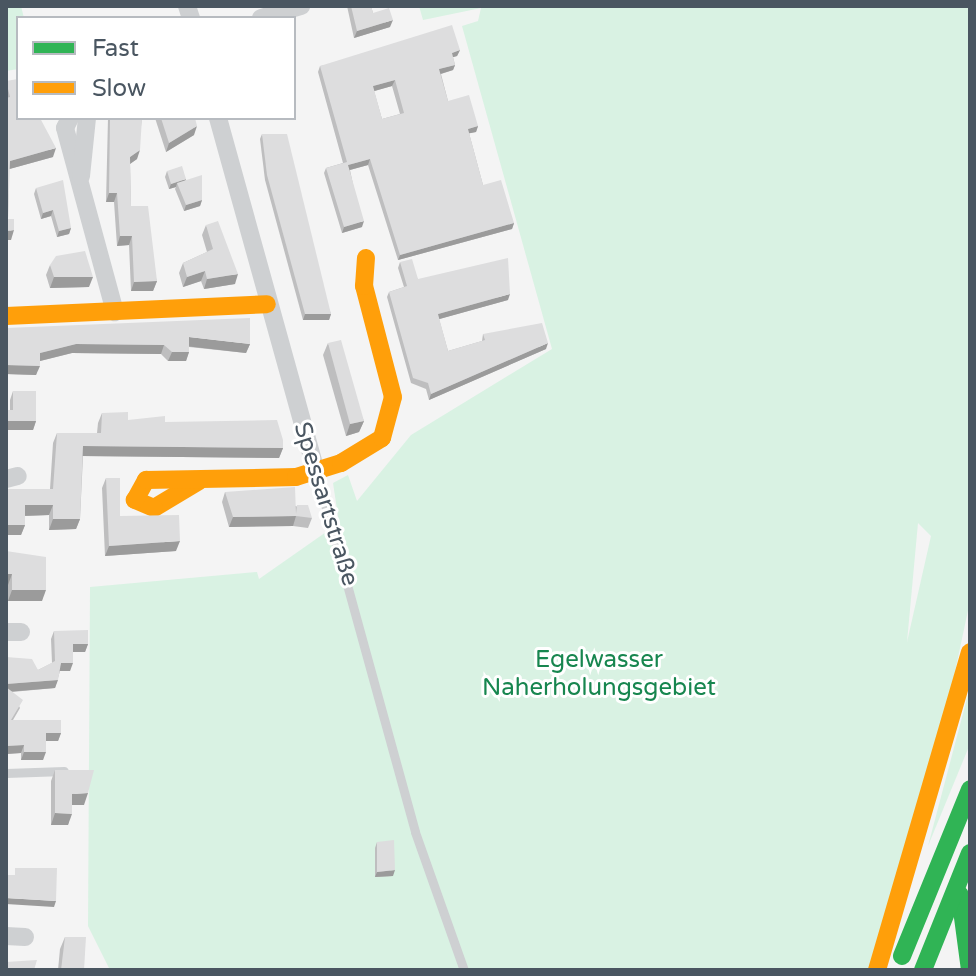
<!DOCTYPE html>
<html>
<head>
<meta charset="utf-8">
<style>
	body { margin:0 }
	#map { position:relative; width:976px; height:976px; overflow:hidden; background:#f4f4f4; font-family:"Varela Round",sans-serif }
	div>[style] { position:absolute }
	.green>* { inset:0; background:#d9f2e3 }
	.lane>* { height:9px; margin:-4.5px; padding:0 4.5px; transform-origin:4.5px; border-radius:4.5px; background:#ced0d2 }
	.street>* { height:18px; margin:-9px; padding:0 9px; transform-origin:9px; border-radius:9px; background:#ced0d2 }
	.fast>* { height:18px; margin:-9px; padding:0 9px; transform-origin:9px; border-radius:9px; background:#30b455 }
	.slow>* { height:18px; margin:-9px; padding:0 9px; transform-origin:9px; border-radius:9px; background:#ff9f0a }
	.wall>* { inset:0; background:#bebebf }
	.shaded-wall>* { inset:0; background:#9b9b9b }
	.building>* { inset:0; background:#ddddde }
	span { translate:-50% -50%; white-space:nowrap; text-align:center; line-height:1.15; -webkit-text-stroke:6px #fff; paint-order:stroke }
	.street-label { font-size:24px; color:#4a5661 }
	.park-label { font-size:24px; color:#17864f }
	.frame { position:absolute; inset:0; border:8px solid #4a5661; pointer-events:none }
	.legend { position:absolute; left:16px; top:16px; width:280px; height:104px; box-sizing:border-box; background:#fff; border:2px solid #b7bbc0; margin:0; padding:10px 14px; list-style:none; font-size:24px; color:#4a5661 }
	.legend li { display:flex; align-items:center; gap:16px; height:40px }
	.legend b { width:40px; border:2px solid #b7bbc0 }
</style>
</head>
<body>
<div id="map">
	<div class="green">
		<div style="clip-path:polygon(6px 6px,21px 6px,24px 18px,18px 18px,18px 69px,6px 71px)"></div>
		<div style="clip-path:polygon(evenodd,419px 6px,970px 6px,970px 601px,935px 766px,871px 970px,110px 970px,88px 926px,90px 587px,257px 572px,259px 579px,339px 523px,333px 483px,348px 475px,357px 501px,411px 435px,552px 349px,462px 26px,478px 21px,481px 8px,423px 20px,419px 6px,918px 523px,931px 536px,907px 642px,918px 523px)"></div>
		<div style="clip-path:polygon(970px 687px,970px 744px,928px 846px)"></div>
	</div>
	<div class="lane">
		<div style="left:316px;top:472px;width:373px;rotate:74.6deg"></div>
		<div style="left:415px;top:832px;width:146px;rotate:70.5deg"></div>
		<div style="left:6px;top:773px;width:58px;rotate:-2deg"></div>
	</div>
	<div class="street">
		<div style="left:187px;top:6px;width:13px;rotate:72deg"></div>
		<div style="left:261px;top:18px;width:42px;rotate:-16.7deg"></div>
		<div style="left:70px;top:118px;width:11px;rotate:117deg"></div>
		<div style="left:65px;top:128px;width:191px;rotate:74.8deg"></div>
		<div style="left:218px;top:118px;width:367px;rotate:74.5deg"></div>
		<div style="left:81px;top:176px;width:58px;rotate:-84.1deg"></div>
		<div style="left:6px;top:479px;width:12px;rotate:-14deg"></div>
		<div style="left:6px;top:632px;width:15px"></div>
		<div style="left:6px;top:936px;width:19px;rotate:3deg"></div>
	</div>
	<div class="fast">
		<div style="left:960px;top:895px;width:76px;rotate:82.4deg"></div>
		<div style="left:902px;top:956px;width:180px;rotate:-67.8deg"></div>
		<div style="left:923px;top:970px;width:126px;rotate:-68.1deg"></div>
	</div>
	<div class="slow">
		<div style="left:6px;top:316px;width:261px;rotate:-2.6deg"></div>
		<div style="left:199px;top:481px;width:52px;rotate:149deg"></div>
		<div style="left:154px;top:508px;width:21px;rotate:-157deg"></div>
		<div style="left:135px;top:500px;width:23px;rotate:-61deg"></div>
		<div style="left:146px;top:480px;width:150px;rotate:-1.1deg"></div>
		<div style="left:296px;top:477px;width:47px;rotate:-17.3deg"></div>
		<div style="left:341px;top:463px;width:48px;rotate:-31.4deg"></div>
		<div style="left:382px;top:438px;width:42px;rotate:-75deg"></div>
		<div style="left:393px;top:397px;width:115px;rotate:-104.6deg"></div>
		<div style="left:364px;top:286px;width:28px;rotate:-86deg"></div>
		<div style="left:877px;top:970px;width:331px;rotate:-73.7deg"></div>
	</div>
	<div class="wall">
		<div style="clip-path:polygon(347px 6px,371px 6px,373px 13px,390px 27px,354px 38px)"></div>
		<div style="clip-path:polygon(evenodd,460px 50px,457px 56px,453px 57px,455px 65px,453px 70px,441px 74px,448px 101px,478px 126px,476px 132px,469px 133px,483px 185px,514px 223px,512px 229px,398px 260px,368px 165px,350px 170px,362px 227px,342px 233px,324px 173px,326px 168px,343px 163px,318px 72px,320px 66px,460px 50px,392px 86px,400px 114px,382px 119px,374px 91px,392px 86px)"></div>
		<div style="clip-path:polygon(6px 81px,53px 157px,9px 169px,8px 219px,11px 240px,6px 240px)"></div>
		<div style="clip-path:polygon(108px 118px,142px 118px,137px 159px,130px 164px,131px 206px,157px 281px,153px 291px,131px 291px,129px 245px,117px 246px,114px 202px,106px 202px)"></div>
		<div style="clip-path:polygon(155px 118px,195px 118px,194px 135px,166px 152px)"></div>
		<div style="clip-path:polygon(262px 134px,331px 314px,329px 320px,303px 320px,265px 180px,260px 139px)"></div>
		<div style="clip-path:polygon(167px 171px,185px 181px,202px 200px,200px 206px,184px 211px,175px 189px,176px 187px,169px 189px,165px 177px)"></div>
		<div style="clip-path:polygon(36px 188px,71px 228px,69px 234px,57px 237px,51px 216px,41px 219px,34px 194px)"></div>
		<div style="clip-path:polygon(206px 225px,235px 284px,204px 289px,201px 281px,183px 287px,179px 273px,183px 263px,207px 252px,202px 235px)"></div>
		<div style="clip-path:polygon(400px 262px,418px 279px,508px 300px,439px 319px,448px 351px,482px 341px,483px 334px,546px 349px,429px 400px,426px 389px,411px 383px,387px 297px,389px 292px,404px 287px,398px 268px)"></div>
		<div style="clip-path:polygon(50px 265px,89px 287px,50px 288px,46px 275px)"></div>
		<div style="clip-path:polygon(6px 328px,250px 344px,246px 353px,189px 347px,189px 352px,186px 361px,168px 361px,161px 354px,72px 353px,40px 361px,36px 375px,6px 374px)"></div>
		<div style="clip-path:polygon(328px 343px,364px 421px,359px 432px,346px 436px,323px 355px)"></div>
		<div style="clip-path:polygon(13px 391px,36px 421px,33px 430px,10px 410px,10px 400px)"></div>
		<div style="clip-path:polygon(102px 413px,128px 420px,165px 422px,283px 448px,279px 458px,83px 456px,80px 519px,76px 529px,49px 530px,49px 515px,25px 516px,25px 525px,21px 535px,6px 535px,6px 492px,7px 489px,50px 489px,53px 443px,57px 433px,97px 433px,98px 423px)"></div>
		<div style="clip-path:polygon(106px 478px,120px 516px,176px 551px,105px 556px,102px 488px)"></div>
		<div style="clip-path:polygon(225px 492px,296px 506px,312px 518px,308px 528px,293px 526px,229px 527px,222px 502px)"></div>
		<div style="clip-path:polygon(6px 551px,42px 601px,8px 601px,8px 585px,6px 585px)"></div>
		<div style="clip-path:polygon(54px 631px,88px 644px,85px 652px,73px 652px,70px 671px,60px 671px,55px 688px,12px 692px,20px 708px,13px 720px,61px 733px,58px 741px,46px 741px,43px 760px,21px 760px,21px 753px,6px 754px,6px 657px,38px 670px,52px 663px,51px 639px)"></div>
		<div style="clip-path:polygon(55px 770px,84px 805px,72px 805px,68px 825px,51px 825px,51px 781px)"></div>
		<div style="clip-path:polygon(377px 842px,393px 876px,375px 877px,375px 848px)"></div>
		<div style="clip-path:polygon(65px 937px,84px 970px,58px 970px,60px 949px)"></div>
	</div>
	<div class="shaded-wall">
		<div style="clip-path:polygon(393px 20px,390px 27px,354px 38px,357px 31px)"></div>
		<div style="clip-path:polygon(460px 50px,457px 56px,450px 58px,452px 53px)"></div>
		<div style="clip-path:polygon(455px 65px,453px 70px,437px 75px,439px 69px)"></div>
		<div style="clip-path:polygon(395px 80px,392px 86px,371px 92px,373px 86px)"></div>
		<div style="clip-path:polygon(197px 126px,194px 135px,166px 152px,169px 143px)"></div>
		<div style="clip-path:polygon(478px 126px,476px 132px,466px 134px,468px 129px)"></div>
		<div style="clip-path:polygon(56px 148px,53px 157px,6px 170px,10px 161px)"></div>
		<div style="clip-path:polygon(140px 150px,137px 159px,127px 166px,130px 157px)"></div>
		<div style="clip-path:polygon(370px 159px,368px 165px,346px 171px,348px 165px)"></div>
		<div style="clip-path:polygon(186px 179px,184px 185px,177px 183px,176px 187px,169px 189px,171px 184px)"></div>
		<div style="clip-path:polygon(109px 193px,117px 193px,114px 202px,106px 202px)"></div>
		<div style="clip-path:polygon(202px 200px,200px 206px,184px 211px,186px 205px)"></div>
		<div style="clip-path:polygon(53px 210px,51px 216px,41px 219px,43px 213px)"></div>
		<div style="clip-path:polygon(364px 221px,362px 227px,342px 233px,344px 227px)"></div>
		<div style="clip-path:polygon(514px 223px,512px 229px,398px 260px,400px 255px)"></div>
		<div style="clip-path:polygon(71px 228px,69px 234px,57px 237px,59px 231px)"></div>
		<div style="clip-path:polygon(14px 230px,11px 240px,6px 240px,7px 231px)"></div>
		<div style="clip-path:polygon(120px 236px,132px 236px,129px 245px,117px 246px)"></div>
		<div style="clip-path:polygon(205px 271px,201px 281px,183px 287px,187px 277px)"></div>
		<div style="clip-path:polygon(238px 274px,235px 284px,204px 289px,207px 279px)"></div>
		<div style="clip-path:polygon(54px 277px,93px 277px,89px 287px,50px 288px)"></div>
		<div style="clip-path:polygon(157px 281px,153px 291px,131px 291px,134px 282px)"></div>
		<div style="clip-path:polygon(510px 294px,508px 300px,436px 320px,438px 314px)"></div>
		<div style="clip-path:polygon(305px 314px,331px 314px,329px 320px,303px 320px)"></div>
		<div style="clip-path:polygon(189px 337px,250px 344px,246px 353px,185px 346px)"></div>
		<div style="clip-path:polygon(548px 343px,546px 349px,429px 400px,431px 394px)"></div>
		<div style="clip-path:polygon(76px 344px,164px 345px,161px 354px,72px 353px,36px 362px,40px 353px)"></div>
		<div style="clip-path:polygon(172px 352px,189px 352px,186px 361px,168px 361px)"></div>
		<div style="clip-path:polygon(6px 365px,40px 366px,36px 375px,6px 374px)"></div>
		<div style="clip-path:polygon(6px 421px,36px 421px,33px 430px,6px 430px)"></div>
		<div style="clip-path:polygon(364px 421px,359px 432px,346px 436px,350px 424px)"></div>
		<div style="clip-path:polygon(83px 446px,283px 448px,279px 458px,80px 456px)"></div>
		<div style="clip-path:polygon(25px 505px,53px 505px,49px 515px,21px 516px)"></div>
		<div style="clip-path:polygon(296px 516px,293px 526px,229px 527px,233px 517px)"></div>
		<div style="clip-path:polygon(53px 519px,80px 519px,76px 529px,49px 530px)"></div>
		<div style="clip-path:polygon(7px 525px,25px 525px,21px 535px,6px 535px)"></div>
		<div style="clip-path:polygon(180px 541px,176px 551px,105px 556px,109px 546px)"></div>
		<div style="clip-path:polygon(6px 574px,12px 574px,8px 585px,6px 585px)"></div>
		<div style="clip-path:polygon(12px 590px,46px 590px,42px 601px,8px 601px)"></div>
		<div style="clip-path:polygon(73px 644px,88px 644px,85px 652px,70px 652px)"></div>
		<div style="clip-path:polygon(61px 663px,73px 663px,70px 671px,58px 671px)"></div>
		<div style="clip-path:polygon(58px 680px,55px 688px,6px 692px,6px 684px)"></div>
		<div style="clip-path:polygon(46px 733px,61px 733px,58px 741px,43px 741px)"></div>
		<div style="clip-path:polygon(24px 745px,21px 753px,6px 754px,6px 746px)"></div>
		<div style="clip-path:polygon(24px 752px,46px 752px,43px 760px,21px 760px)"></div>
		<div style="clip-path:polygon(88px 793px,84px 805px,68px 805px,72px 794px)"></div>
		<div style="clip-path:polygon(55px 813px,72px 814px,68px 825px,51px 825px)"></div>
		<div style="clip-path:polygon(395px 870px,393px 876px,375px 877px,377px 872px)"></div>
		<div style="clip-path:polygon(6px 898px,56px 901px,54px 907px,6px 904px)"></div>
	</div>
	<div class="building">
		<div style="clip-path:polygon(351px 6px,371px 6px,373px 13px,389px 8px,393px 20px,357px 31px)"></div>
		<div style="clip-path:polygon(evenodd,452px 25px,460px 50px,452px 53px,455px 65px,439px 69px,448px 101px,469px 95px,478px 126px,468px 129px,483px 185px,501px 180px,514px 223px,400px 255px,370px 159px,348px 165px,364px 221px,344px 227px,326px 168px,347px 162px,320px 66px,452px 25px,395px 80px,404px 113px,382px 119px,373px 86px,395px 80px)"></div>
		<div style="clip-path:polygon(18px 79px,18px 118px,40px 118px,56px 148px,10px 161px,8px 219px,14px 219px,14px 230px,7px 231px,6px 233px,6px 98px,10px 97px,6px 81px)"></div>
		<div style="clip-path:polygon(110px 118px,142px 118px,140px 150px,130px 157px,131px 206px,148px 206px,157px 281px,134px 282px,132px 236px,120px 236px,117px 193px,109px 193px)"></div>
		<div style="clip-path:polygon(161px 118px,195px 118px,197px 126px,169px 143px)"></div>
		<div style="clip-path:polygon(262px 134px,287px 134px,331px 314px,305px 314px,267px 175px)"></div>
		<div style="clip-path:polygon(182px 166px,186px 179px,171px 184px,167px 171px)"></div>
		<div style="clip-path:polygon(202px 175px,202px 200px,186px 205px,177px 183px)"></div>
		<div style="clip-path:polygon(63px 180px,71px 228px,59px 231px,53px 210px,43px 213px,36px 188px)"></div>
		<div style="clip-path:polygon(218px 221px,238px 274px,207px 279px,205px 271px,187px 277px,183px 263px,213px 249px,206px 225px)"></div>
		<div style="clip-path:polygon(85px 251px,93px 277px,54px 277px,50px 265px,56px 256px)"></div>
		<div style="clip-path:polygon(508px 258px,510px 294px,438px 314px,448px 351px,485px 340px,483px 334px,542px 323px,548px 343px,431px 394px,428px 383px,413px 378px,389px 292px,407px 286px,400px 262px,412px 259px,418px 279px)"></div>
		<div style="clip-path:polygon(250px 318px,250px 344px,189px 337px,189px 352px,172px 352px,164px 345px,76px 344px,40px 353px,40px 366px,6px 365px,6px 328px)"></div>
		<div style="clip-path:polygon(341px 340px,364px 421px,350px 424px,328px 343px)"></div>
		<div style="clip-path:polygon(13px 391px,36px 391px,36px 421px,6px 421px,6px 410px,13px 410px)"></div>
		<div style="clip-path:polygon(128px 412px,128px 420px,165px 416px,165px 422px,277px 420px,283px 440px,283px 448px,83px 446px,80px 519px,53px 519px,53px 505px,25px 505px,25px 525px,7px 525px,7px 489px,53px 489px,57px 433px,101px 433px,102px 413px)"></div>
		<div style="clip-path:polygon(106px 478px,120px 478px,120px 516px,179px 515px,180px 541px,109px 546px)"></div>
		<div style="clip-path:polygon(295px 487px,296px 514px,297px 505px,308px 505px,312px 518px,296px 516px,233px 517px,225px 492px)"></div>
		<div style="clip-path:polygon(6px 551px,46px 557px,46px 590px,12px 590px,12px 574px,6px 574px)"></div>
		<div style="clip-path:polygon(88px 630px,88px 644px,73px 644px,73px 663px,61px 663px,58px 680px,6px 684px,6px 657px,32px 659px,38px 670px,55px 661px,54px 631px)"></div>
		<div style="clip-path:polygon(6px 687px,23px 700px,11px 720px,61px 720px,61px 733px,46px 733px,46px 752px,24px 752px,24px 745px,6px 746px)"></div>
		<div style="clip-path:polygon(55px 770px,94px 770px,88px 793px,72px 794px,72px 814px,55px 813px)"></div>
		<div style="clip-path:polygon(394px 840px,395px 870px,377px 872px,377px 842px)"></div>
		<div style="clip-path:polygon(15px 868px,57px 868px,56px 901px,6px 898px,6px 875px,15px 875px)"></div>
		<div style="clip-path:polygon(65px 937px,86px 937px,84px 970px,61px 970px)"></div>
		<div style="clip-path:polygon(37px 960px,34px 970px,6px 970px,6px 962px)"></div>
	</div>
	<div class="street-label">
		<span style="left:326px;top:504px;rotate:73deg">Spessartstraße</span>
	</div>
	<div class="park-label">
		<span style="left:599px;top:674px">Egelwasser<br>Naherholungsgebiet</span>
	</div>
	<div class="frame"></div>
	<ul class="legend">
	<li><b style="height:10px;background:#30b455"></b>Fast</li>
	<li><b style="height:10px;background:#ff9f0a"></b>Slow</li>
	</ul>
</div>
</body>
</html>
